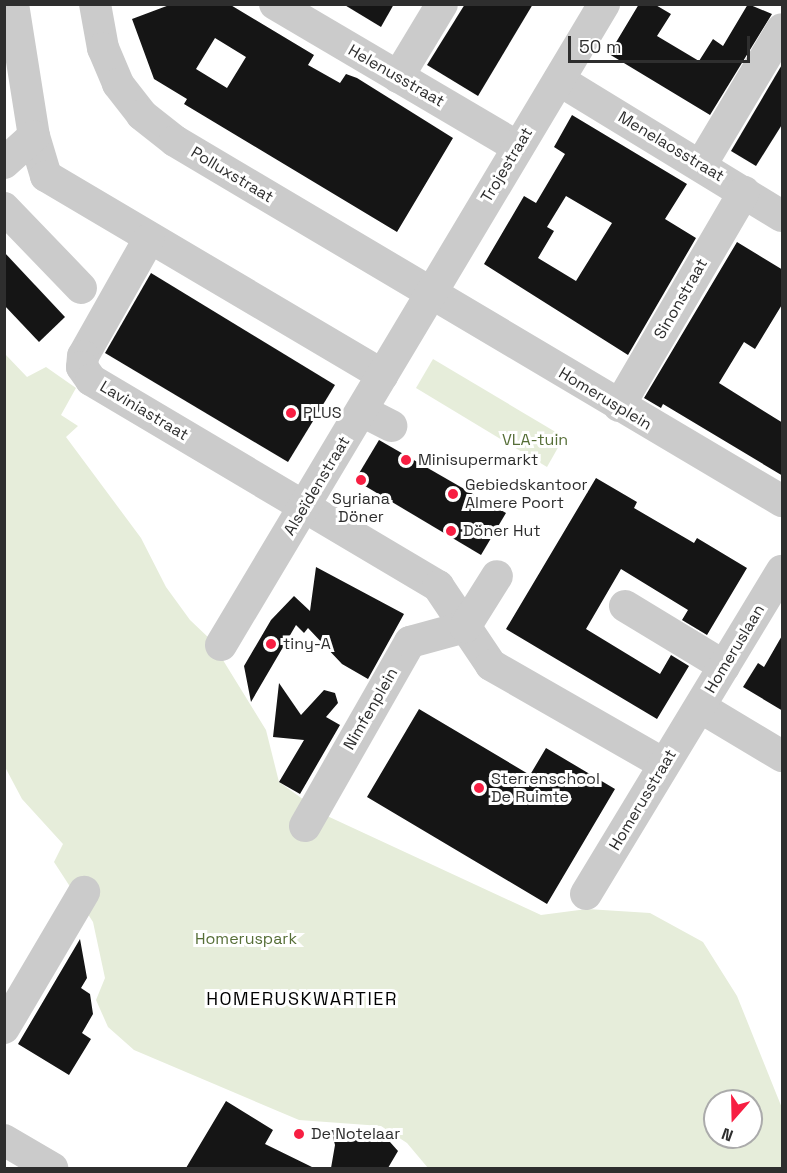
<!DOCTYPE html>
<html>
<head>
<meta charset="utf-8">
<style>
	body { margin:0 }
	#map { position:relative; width:787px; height:1173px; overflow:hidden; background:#fff; font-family:"Space Grotesk",sans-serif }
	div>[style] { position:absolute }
	.green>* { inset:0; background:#e6edda }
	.building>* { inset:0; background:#151515 }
	.minor>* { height:32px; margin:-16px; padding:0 16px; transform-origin:16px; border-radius:16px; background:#cbcbcb }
	.dots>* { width:16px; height:16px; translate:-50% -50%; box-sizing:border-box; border:3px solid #fff; border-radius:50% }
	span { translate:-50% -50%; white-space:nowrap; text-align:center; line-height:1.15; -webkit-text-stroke:6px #fff; paint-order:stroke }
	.street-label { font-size:16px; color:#2e2e2e }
	.poi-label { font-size:16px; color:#2e2e2e }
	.left { translate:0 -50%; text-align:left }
	.park-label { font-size:16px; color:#566e37 }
	.neighbourhood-label { font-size:18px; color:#000; letter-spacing:1.5px }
	.frame { position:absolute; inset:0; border:6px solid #2e2e2e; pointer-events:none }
	.north { position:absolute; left:703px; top:1089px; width:60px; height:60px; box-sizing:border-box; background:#fff; border:2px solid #ababab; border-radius:50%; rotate:200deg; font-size:16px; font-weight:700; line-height:24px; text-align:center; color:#2e2e2e }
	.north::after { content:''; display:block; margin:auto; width:21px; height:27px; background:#f71e42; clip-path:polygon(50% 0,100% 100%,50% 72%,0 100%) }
	.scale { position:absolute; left:568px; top:36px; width:182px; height:27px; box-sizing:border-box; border:3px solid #2e2e2e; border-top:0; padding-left:8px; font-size:18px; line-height:21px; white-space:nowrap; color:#2e2e2e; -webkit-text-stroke:4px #fff; paint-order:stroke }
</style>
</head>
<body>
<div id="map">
	<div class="green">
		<div style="clip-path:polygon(evenodd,5px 354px,27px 377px,46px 367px,76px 388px,61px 415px,78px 426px,66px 437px,141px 538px,166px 587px,190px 620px,210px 639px,266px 730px,279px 782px,325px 815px,541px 915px,587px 909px,650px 913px,703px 942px,737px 996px,782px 1108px,782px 1168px,428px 1168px,407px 1143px,381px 1126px,299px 1120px,134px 1050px,108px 1027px,96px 1000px,105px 978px,93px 922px,54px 862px,63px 844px,22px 799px,5px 767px,5px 354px,715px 1101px,751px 1101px,751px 1137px,715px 1137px,715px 1101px)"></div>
		<div style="clip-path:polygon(433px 359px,564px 437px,547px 467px,416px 388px)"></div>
	</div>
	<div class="building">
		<div style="clip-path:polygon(evenodd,172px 4px,229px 4px,314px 55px,308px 65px,340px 83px,346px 74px,357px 78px,453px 138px,397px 232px,184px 104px,187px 99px,154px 79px,132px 19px,172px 4px,215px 38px,246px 57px,227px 88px,196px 69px,215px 38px)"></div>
		<div style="clip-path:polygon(343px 4px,394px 4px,381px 27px)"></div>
		<div style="clip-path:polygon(465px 4px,533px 4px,478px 96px,427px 65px)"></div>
		<div style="clip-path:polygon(639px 4px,654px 4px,671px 14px,657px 36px,699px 61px,713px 39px,723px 46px,748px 4px,772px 14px,710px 115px,609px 54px)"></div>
		<div style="clip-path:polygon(783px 63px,783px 123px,756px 166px,731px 151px)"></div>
		<div style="clip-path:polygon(evenodd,572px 115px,687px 184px,665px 219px,696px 238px,628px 355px,484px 264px,524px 196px,536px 203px,565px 154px,554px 147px,572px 115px,566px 196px,612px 223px,576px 281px,538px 258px,554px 231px,547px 227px,566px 196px)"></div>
		<div style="clip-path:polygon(737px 242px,783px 270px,783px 303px,755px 349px,744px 342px,719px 383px,783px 423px,783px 476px,663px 404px,661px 408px,644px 398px)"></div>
		<div style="clip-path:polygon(4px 252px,65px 317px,39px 342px,4px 305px)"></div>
		<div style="clip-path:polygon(151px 273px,335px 385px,288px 462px,105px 353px)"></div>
		<div style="clip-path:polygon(379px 440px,506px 513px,481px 555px,355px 480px)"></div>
		<div style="clip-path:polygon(596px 478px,637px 502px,634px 508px,694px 543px,697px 538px,747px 568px,707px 635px,682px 620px,688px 610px,621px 569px,586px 629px,660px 674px,671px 655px,689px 666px,657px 719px,506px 629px)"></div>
		<div style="clip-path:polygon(316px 567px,404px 614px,368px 679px,342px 664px,308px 628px,304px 633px,296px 625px,251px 702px,244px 666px,271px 620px,294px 596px,310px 611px)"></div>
		<div style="clip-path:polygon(783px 634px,783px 711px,743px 687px,758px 663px,764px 667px)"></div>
		<div style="clip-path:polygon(279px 683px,301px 715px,324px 690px,335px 693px,338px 703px,326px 717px,340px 725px,300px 794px,279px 782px,304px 740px,273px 737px)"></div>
		<div style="clip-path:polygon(419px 709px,530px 775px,546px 748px,615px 789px,547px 904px,367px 797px)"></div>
		<div style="clip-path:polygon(80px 939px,87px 978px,81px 988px,90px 994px,93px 1014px,82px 1033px,91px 1039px,69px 1075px,18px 1044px)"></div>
		<div style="clip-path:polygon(226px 1101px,273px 1130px,265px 1144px,314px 1168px,186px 1168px)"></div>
		<div style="clip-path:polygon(331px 1130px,382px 1133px,398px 1151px,388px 1168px,331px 1168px,335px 1145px)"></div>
	</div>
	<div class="minor">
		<div style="left:13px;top:4px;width:134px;rotate:81deg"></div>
		<div style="left:34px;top:136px;width:42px;rotate:73.3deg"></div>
		<div style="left:46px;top:176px;width:391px;rotate:30.6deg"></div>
		<div style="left:95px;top:4px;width:45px;rotate:79.7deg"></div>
		<div style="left:103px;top:48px;width:39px;rotate:67deg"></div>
		<div style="left:118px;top:84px;width:39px;rotate:52deg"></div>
		<div style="left:142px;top:115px;width:42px;rotate:38.2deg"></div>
		<div style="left:175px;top:141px;width:706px;rotate:30.67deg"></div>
		<div style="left:275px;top:4px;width:282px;rotate:30.5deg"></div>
		<div style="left:398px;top:77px;width:85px;rotate:-58.9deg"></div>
		<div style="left:559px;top:80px;width:261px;rotate:31.4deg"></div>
		<div style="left:4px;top:163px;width:40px;rotate:-42deg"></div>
		<div style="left:701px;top:165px;width:158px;rotate:-59.2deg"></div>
		<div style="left:4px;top:208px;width:111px;rotate:46.1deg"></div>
		<div style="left:149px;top:239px;width:134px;rotate:119.4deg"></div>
		<div style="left:83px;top:356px;width:11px;rotate:95deg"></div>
		<div style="left:82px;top:367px;width:16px;rotate:55deg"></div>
		<div style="left:91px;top:380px;width:404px;rotate:30.7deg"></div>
		<div style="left:438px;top:586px;width:95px;rotate:56.1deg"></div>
		<div style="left:491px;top:665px;width:199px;rotate:29.8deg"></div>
		<div style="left:619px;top:406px;width:248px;rotate:-59.7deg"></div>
		<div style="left:362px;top:411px;width:33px;rotate:27deg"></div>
		<div style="left:625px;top:606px;width:116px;rotate:31.2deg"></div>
		<div style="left:221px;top:645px;width:747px;rotate:-59.14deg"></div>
		<div style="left:700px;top:707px;width:96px;rotate:30.9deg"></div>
		<div style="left:305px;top:826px;width:212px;rotate:-60.3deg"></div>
		<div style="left:410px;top:642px;width:57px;rotate:-15.3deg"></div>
		<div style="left:465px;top:627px;width:60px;rotate:-57.9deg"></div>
		<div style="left:586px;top:894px;width:378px;rotate:-58.8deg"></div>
		<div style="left:4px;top:1028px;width:158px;rotate:-59.5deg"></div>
		<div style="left:4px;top:1140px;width:56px;rotate:30.3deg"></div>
	</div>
	<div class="dots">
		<div style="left:291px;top:413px;background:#f71e42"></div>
		<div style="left:406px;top:460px;background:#f71e42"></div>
		<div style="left:361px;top:480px;background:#f71e42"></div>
		<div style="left:453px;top:494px;background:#f71e42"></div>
		<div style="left:451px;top:531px;background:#f71e42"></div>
		<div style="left:271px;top:644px;background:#f71e42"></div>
		<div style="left:479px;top:788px;background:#f71e42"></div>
		<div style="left:299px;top:1134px;background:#f71e42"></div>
	</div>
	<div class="street-label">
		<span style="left:396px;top:76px;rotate:30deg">Helenusstraat</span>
		<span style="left:671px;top:147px;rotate:31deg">Menelaosstraat</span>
		<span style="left:507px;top:165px;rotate:-59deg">Trojestraat</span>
		<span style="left:232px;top:175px;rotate:31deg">Polluxstraat</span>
		<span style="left:681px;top:299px;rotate:-60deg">Sinonstraat</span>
		<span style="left:605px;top:399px;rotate:31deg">Homerusplein</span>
		<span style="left:144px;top:411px;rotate:31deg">Laviniastraat</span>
		<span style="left:317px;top:486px;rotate:-59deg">Alseïdenstraat</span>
		<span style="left:735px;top:649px;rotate:-59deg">Homeruslaan</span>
		<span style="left:371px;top:709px;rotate:-60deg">Nimfenplein</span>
		<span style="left:643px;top:800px;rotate:-59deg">Homerusstraat</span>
	</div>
	<div class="poi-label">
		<span class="left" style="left:303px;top:413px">PLUS</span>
		<span class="left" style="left:418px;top:460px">Minisupermarkt</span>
		<span class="left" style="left:465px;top:494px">Gebiedskantoor<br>Almere Poort</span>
		<span style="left:361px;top:508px">Syriana<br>Döner</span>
		<span class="left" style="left:463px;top:531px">Döner Hut</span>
		<span class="left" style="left:283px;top:644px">tiny-A</span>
		<span class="left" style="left:491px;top:788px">Sterrenschool<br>De Ruimte</span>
		<span class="left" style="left:311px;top:1134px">De Notelaar</span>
	</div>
	<div class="park-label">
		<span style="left:535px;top:440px">VLA-tuin</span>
		<span style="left:246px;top:939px">Homeruspark</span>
	</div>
	<div class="neighbourhood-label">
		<span style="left:302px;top:999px">HOMERUSKWARTIER</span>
	</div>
	<div class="frame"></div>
	<div class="north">N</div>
	<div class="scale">50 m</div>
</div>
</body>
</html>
